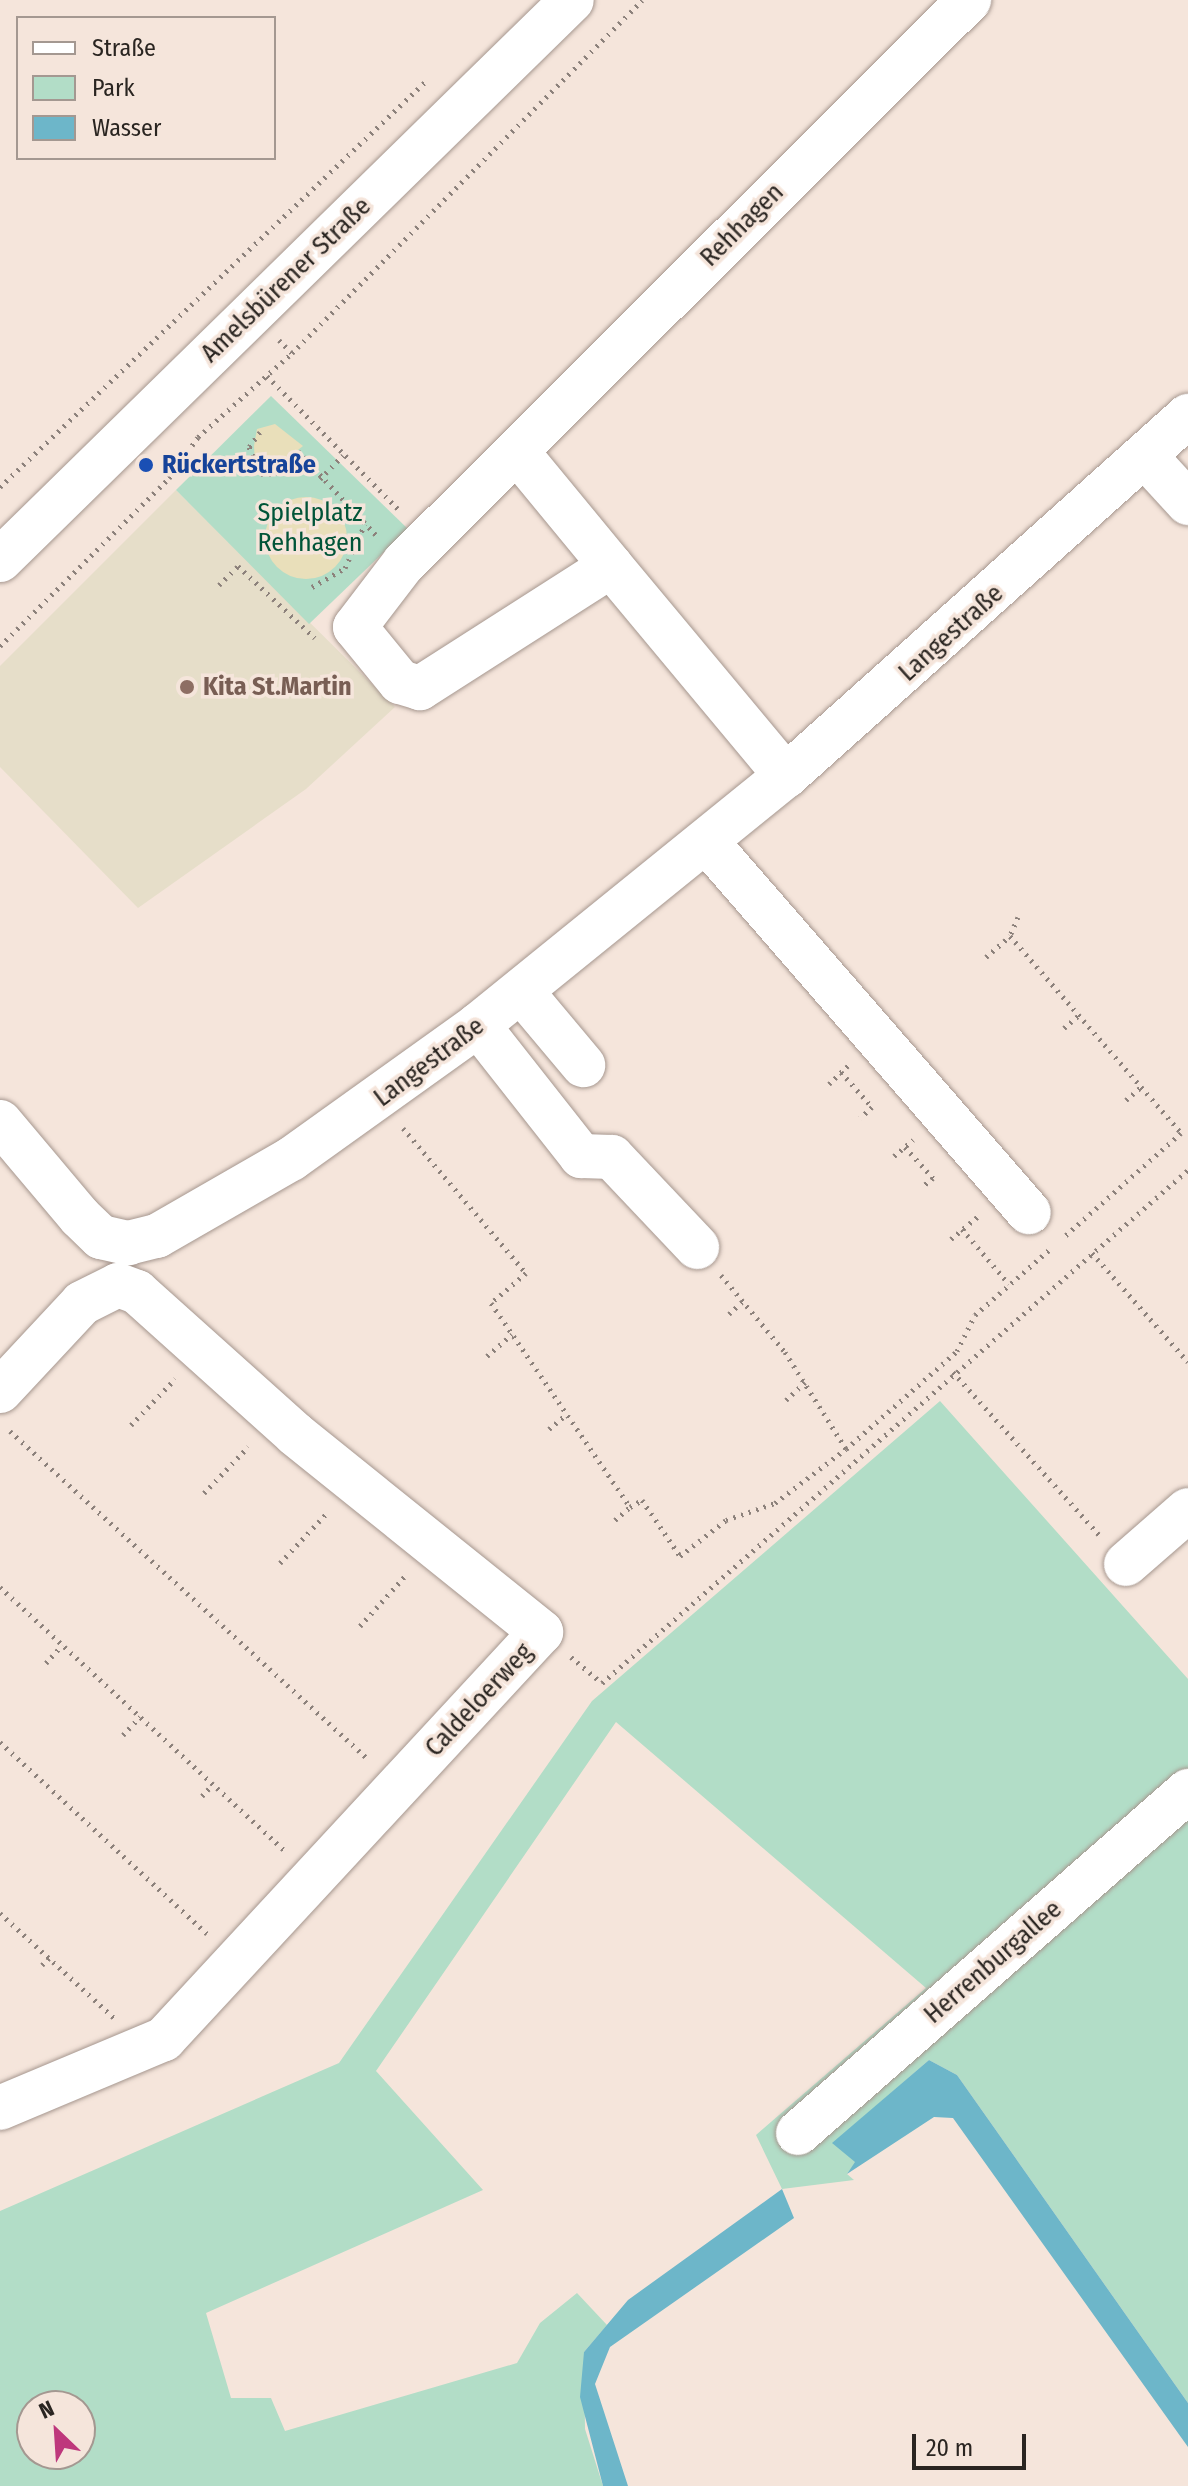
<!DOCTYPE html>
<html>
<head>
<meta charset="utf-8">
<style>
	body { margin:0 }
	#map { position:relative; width:1188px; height:2486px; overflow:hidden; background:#f5e5db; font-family:"Fira Sans Condensed",sans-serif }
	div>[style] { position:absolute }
	.education>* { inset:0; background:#e6dec9 }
	.green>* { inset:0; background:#b2ddc7 }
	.sand>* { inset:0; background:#e9dfba }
	.round { border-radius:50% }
	.water>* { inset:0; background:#6db6c9 }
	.path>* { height:5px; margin-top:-2.5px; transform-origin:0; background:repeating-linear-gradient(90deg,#8c817b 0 2px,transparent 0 8px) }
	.roads { filter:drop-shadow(0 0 2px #a6978f) drop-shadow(0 0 2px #a6978f) }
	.minor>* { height:44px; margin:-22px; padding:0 22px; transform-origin:22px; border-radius:22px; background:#fff }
	.dots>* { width:22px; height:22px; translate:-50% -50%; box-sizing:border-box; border:4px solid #f5e5db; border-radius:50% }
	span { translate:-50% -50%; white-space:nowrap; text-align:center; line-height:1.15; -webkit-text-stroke:7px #f5e5db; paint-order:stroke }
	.street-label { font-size:26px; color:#2a2521 }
	.transit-label { font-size:26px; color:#164399; font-weight:700 }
	.left { translate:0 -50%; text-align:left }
	.park-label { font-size:26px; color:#005438 }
	.education-label { font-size:26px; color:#785e54; font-weight:700 }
	.legend { position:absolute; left:16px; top:16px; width:260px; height:144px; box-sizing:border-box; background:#f5e5db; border:2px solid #a49891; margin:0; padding:10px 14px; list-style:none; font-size:24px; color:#2a2521 }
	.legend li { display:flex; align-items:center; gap:16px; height:40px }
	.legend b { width:40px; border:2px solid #a49891 }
	.north { position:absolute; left:16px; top:2390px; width:80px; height:80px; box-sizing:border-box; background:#f5e5db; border:2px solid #a49891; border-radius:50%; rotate:335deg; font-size:22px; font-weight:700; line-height:32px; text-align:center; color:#2a2521 }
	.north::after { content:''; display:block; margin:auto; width:28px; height:36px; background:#be387c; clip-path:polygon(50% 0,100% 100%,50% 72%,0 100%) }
	.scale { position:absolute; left:912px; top:2434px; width:114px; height:36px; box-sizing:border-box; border:4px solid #2a2521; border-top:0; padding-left:10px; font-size:24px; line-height:28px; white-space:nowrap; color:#2a2521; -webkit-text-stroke:6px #f5e5db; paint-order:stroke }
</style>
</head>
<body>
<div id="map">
	<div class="education">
		<div style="clip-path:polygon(176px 490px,395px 707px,306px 789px,138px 908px,0 767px,0 666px)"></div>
	</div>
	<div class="green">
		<div style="clip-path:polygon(271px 396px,408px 529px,309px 624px,176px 490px)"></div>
		<div style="clip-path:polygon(evenodd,940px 1401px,1188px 1679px,1188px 2403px,957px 2075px,929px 2060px,833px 2143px,856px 2162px,847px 2174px,854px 2180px,782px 2189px,756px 2135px,926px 1988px,616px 1722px,376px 2071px,483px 2190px,206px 2313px,231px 2398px,271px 2398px,285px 2431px,517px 2363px,540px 2323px,577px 2293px,607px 2325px,584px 2352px,585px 2429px,603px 2486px,0 2486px,0 2211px,339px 2063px,592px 1701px,940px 1401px,32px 2406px,80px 2406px,80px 2454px,32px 2454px,32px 2406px)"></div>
	</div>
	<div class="sand">
		<div style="clip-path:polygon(275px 424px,303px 446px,270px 472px,255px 464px,254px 446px,257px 429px)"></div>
		<div class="round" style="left:265px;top:497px;width:82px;height:82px"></div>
	</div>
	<div class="water">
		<div style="clip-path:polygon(929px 2060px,957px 2075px,1188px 2403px,1188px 2447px,953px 2118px,934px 2117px,847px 2174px,855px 2162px,832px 2143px)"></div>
		<div style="clip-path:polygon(782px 2189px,794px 2218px,610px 2347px,595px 2384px,628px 2486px,603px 2486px,580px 2397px,584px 2352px,628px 2300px)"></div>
	</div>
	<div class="path">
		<div style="left:279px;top:340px;width:18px;rotate:45deg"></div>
		<div style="left:267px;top:376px;width:191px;rotate:45.4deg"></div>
		<div style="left:260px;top:432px;width:19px;rotate:126deg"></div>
		<div style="left:249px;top:447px;width:30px;rotate:66deg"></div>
		<div style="left:261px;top:474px;width:14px"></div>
		<div style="left:275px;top:474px;width:32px;rotate:-39deg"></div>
		<div style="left:298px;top:451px;width:115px;rotate:47.1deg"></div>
		<div style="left:320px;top:479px;width:33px;rotate:-46deg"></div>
		<div style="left:0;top:487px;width:588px;rotate:-43.62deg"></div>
		<div style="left:219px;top:585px;width:27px;rotate:-45deg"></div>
		<div style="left:238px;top:566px;width:105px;rotate:43.1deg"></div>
		<div style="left:312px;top:587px;width:38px;rotate:-30deg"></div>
		<div style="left:345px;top:568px;width:48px;rotate:-65.6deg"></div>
		<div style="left:0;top:646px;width:238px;rotate:-44.8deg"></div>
		<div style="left:169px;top:478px;width:50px;rotate:-54.7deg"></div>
		<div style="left:198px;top:437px;width:126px;rotate:-41.8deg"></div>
		<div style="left:292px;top:353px;width:497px;rotate:-45.2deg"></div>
		<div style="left:1018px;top:917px;width:21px;rotate:113deg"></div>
		<div style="left:1010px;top:936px;width:261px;rotate:49deg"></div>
		<div style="left:1181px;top:1133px;width:157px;rotate:138.4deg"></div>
		<div style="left:986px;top:957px;width:32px;rotate:-41deg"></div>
		<div style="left:1064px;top:1028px;width:20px;rotate:-41deg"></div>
		<div style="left:841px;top:1072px;width:47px;rotate:48.5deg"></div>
		<div style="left:872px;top:1107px;width:16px;rotate:137deg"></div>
		<div style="left:829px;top:1084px;width:28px;rotate:-44deg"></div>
		<div style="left:1126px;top:1100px;width:20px;rotate:-41deg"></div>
		<div style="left:403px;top:1128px;width:190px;rotate:49.7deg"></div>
		<div style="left:526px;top:1273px;width:46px;rotate:139.4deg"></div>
		<div style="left:491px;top:1303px;width:247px;rotate:55.7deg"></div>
		<div style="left:630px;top:1507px;width:14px;rotate:-30deg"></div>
		<div style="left:642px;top:1500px;width:68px;rotate:55.8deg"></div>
		<div style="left:680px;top:1556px;width:58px;rotate:-38deg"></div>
		<div style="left:726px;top:1520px;width:52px;rotate:-19.1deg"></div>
		<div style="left:775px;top:1503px;width:89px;rotate:-37.3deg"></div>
		<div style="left:846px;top:1449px;width:148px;rotate:-41.4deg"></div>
		<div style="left:957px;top:1351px;width:40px;rotate:-63.4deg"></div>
		<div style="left:975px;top:1315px;width:100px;rotate:-41.3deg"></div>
		<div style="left:905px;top:1147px;width:42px;rotate:47.9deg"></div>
		<div style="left:933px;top:1178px;width:14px;rotate:141deg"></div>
		<div style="left:894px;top:1156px;width:25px;rotate:-40deg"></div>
		<div style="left:962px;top:1229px;width:72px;rotate:49.5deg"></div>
		<div style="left:951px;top:1239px;width:35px;rotate:-40deg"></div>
		<div style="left:1092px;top:1253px;width:145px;rotate:48.6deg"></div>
		<div style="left:721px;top:1275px;width:100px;rotate:50.3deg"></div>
		<div style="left:785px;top:1352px;width:115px;rotate:57.8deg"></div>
		<div style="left:729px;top:1314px;width:19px;rotate:-43deg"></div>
		<div style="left:487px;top:1356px;width:33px;rotate:-41deg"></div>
		<div style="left:953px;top:1372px;width:219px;rotate:48.1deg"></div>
		<div style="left:786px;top:1400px;width:26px;rotate:-43deg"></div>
		<div style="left:131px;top:1425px;width:64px;rotate:-46.3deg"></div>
		<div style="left:549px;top:1429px;width:23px;rotate:-40deg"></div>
		<div style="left:10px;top:1431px;width:486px;rotate:42.5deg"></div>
		<div style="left:204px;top:1493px;width:64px;rotate:-46.3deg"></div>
		<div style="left:615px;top:1520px;width:20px;rotate:-41deg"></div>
		<div style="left:280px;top:1563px;width:69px;rotate:-46.8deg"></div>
		<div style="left:0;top:1587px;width:387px;rotate:42.8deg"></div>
		<div style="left:360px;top:1626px;width:67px;rotate:-48deg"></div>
		<div style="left:571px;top:1657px;width:40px;rotate:40deg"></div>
		<div style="left:602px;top:1683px;width:779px;rotate:-41.2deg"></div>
		<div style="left:46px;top:1663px;width:24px;rotate:-48deg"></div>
		<div style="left:123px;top:1735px;width:25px;rotate:-47deg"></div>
		<div style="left:0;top:1742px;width:282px;rotate:42.8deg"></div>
		<div style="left:202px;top:1796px;width:16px;rotate:-47deg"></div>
		<div style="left:0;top:1913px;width:155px;rotate:42.6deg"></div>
		<div style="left:42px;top:1965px;width:10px;rotate:-45deg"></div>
	</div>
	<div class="roads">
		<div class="minor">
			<div style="left:518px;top:453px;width:146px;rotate:50.5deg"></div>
			<div style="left:1145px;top:456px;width:64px;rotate:47.5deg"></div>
			<div style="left:0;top:560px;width:800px;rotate:-44.39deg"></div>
			<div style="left:786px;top:776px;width:273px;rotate:-129.8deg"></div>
			<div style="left:611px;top:566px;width:227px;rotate:147.4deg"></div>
			<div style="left:420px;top:688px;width:21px;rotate:-163deg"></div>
			<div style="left:400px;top:682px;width:71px;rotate:-129.3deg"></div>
			<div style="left:355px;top:627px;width:81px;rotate:-52.6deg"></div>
			<div style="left:404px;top:563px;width:798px;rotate:-44.9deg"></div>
			<div style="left:706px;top:841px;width:492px;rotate:49deg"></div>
			<div style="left:521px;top:991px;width:97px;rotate:50deg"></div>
			<div style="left:478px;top:1025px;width:167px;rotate:51.8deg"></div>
			<div style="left:581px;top:1156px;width:31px;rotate:2deg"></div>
			<div style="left:612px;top:1157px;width:124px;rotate:46.6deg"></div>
			<div style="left:0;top:1122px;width:124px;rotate:49.9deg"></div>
			<div style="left:80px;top:1217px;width:29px;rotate:44deg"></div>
			<div style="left:101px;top:1237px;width:28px;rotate:13deg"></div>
			<div style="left:128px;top:1243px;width:30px;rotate:-14deg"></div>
			<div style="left:157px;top:1236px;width:155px;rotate:-29.9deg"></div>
			<div style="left:291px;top:1159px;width:230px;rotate:-35.6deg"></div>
			<div style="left:478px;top:1025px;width:396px;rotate:-39deg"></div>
			<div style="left:786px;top:776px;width:540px;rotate:-41.85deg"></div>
			<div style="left:0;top:1391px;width:120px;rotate:-47deg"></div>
			<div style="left:82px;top:1303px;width:40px;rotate:-26.6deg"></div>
			<div style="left:118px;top:1285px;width:20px;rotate:20deg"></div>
			<div style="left:137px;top:1292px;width:212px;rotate:41.9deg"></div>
			<div style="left:295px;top:1434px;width:316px;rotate:38.8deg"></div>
			<div style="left:541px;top:1632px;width:555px;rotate:132.81deg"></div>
			<div style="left:164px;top:2039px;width:178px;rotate:157.2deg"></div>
			<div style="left:1126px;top:1564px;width:82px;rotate:-41.1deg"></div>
			<div style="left:798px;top:2133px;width:519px;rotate:-41.25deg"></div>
		</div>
	</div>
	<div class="dots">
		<div style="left:146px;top:465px;background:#1a4fb4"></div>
		<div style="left:187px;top:687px;background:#8d6e63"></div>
	</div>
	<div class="street-label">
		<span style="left:742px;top:225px;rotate:-45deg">Rehhagen</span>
		<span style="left:286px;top:280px;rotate:-44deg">Amelsbürener Straße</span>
		<span style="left:951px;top:633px;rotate:-42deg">Langestraße</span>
		<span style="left:429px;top:1062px;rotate:-37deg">Langestraße</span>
		<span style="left:479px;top:1700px;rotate:-47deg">Caldeloerweg</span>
		<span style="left:993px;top:1962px;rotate:-41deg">Herrenburgallee</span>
	</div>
	<div class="transit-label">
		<span class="left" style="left:162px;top:465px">Rückertstraße</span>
	</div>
	<div class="park-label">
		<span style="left:310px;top:528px">Spielplatz<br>Rehhagen</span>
	</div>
	<div class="education-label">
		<span class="left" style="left:203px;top:687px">Kita St.Martin</span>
	</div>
	<ul class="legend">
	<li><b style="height:10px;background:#fff"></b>Straße</li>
	<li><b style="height:22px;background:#b2ddc7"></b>Park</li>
	<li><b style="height:22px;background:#6db6c9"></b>Wasser</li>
	</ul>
	<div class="north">N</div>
	<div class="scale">20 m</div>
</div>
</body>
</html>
